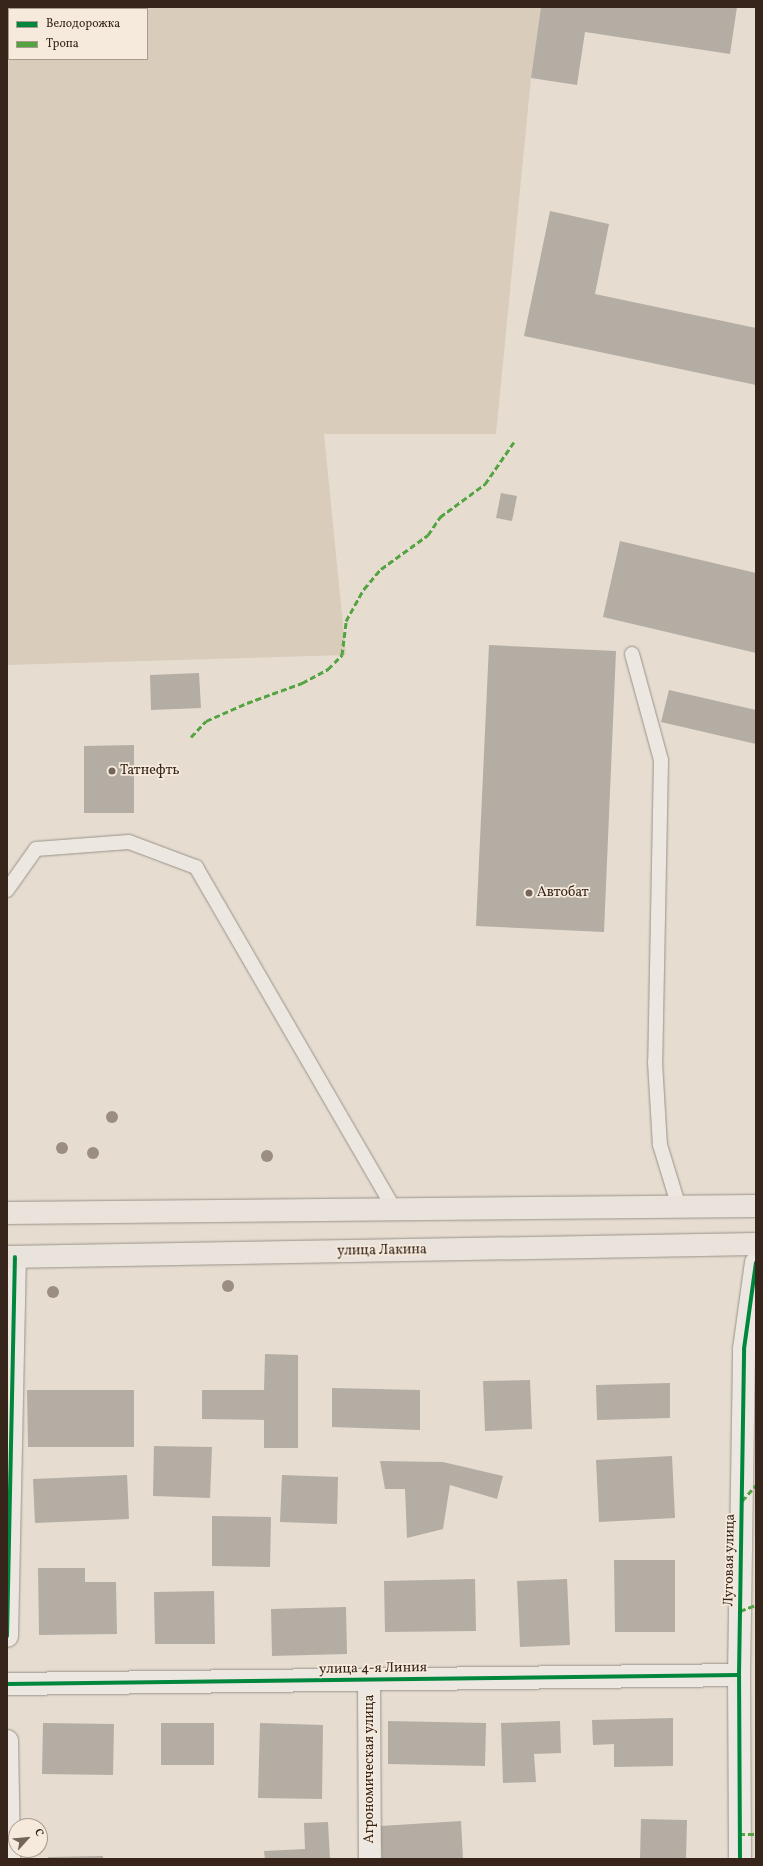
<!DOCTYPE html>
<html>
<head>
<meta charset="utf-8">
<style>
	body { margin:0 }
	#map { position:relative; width:763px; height:1866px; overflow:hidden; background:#e6ddd0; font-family:Vollkorn,serif }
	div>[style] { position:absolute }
	.green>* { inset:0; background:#daccbb }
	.building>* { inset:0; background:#b4ada4 }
	.roads { filter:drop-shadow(0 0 1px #9a928a) drop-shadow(0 0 1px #9a928a) }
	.lane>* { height:14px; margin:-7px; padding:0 7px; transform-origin:7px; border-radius:7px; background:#ece7e0 }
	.street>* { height:22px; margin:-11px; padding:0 11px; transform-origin:11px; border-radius:11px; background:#ece7e0 }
	.highway>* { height:22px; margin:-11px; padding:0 11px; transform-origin:11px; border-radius:11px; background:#e9e3db }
	.quiet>* { height:3px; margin-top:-1.5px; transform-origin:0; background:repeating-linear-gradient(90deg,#53a341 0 6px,transparent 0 9px) }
	.cycleway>* { height:4px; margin:-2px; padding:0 2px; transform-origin:2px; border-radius:2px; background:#00873e }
	.trees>* { width:12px; height:12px; margin:-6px; border-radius:50%; background:#9b8d81 }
	.dots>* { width:11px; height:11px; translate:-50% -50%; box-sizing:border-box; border:2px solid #f5eadb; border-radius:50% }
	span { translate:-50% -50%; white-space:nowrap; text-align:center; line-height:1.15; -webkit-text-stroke:3.5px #f5eadb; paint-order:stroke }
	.poi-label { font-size:14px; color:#37251c }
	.left { translate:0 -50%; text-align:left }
	.street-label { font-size:14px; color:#37251c }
	.frame { position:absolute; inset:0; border:8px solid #37251c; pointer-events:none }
	.legend { position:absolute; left:8px; top:8px; width:140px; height:52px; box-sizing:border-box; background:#f5eadb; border:1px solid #a99b8f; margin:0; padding:5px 7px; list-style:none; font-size:12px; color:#37251c }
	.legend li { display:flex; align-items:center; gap:8px; height:20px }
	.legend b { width:20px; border:1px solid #a99b8f }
	.north { position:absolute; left:8px; top:1818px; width:40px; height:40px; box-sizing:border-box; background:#f5eadb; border:1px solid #a99b8f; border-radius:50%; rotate:63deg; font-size:11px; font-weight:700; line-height:16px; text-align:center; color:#37251c }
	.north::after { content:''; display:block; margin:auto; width:14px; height:18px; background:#74655b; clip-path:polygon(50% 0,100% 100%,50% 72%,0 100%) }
</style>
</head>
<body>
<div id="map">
	<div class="green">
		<div style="clip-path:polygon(evenodd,7px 7px,541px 7px,531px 78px,496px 434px,324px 434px,346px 655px,7px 665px,7px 7px,9px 9px,147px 9px,147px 59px,9px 59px,9px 9px)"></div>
	</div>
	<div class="building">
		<div style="clip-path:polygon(541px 7px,737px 7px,730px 54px,585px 32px,577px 85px,531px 78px)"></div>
		<div style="clip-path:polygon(550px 211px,609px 224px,595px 294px,756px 328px,756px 385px,524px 336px)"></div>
		<div style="clip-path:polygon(501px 493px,517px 496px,512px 521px,496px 518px)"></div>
		<div style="clip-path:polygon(620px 541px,756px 573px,756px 653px,603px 617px)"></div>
		<div style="clip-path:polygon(489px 645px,616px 651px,604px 932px,476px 926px)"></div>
		<div style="clip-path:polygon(199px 673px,201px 708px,151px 710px,150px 675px)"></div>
		<div style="clip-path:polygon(669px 690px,756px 710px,756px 744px,661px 722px)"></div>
		<div style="clip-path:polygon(134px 745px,134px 813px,84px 813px,84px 746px)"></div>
		<div style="clip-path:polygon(265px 1354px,298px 1355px,298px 1448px,264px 1448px,264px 1420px,202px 1419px,202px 1390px,264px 1390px)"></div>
		<div style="clip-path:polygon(530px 1380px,532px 1429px,485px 1431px,483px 1381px)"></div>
		<div style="clip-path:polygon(670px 1383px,670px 1418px,597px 1420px,596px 1385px)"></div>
		<div style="clip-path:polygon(332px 1388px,420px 1390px,420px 1430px,332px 1427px)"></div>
		<div style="clip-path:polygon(27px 1390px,134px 1390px,134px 1447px,28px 1447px)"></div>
		<div style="clip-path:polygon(154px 1446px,212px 1447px,210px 1498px,153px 1496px)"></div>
		<div style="clip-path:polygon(672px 1456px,675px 1518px,599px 1522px,596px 1460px)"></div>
		<div style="clip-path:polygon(380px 1461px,443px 1462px,503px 1476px,497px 1499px,450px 1485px,443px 1529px,407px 1538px,405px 1489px,385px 1489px)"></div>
		<div style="clip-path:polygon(127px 1475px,129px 1519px,35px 1523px,33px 1479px)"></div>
		<div style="clip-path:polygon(282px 1475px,338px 1477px,337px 1524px,280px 1522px)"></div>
		<div style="clip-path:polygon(212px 1516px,271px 1517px,270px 1567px,212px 1566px)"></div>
		<div style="clip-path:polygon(614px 1560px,675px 1560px,675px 1632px,615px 1632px)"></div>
		<div style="clip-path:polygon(38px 1568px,85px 1568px,85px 1582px,116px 1582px,117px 1634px,39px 1635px)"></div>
		<div style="clip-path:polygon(475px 1579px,476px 1631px,385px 1632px,384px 1581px)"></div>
		<div style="clip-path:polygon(567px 1579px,570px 1645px,520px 1647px,517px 1581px)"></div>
		<div style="clip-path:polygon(214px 1591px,215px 1644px,155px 1644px,154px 1592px)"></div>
		<div style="clip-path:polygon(346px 1607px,347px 1654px,272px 1656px,271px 1609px)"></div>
		<div style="clip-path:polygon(673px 1718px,673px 1766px,614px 1767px,614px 1744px,593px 1745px,592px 1720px)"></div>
		<div style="clip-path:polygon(388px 1721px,486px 1723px,485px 1766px,388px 1764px)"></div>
		<div style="clip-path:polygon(560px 1721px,561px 1753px,534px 1754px,536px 1782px,503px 1783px,501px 1723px)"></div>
		<div style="clip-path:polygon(43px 1723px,114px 1724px,113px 1775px,42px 1774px)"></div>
		<div style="clip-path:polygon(161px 1723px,214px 1723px,214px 1765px,161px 1765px)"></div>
		<div style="clip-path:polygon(260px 1723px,323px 1725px,322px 1799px,258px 1798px)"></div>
		<div style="clip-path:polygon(641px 1819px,687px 1820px,686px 1859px,640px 1859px)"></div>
		<div style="clip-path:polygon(461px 1821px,463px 1859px,382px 1859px,380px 1826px)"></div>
		<div style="clip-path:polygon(328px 1822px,330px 1859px,265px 1859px,264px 1851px,305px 1849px,304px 1823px)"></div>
		<div style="clip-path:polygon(103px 1856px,103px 1859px,48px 1859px,48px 1857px)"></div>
	</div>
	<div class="roads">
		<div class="lane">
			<div style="left:632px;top:654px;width:110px;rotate:74.7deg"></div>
			<div style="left:661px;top:760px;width:302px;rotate:91.1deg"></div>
			<div style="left:655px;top:1062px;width:83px;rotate:86.6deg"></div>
			<div style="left:660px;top:1145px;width:65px;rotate:73deg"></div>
			<div style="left:7px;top:890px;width:50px;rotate:-54.7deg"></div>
			<div style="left:36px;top:849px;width:93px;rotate:-4.3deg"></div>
			<div style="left:129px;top:842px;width:72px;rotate:20.5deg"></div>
			<div style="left:196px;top:867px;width:395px;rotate:59.9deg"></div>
		</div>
		<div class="street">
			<div style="left:7px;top:1636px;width:379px;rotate:-88.8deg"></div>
			<div style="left:369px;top:1680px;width:179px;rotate:89.7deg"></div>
			<div style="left:7px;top:1684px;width:732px;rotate:-0.7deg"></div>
			<div style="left:7px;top:1741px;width:118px;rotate:89deg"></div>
			<div style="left:740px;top:1859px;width:184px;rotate:-90.3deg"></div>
			<div style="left:739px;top:1675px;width:326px;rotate:-89.1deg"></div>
			<div style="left:744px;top:1349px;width:87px;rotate:-82.1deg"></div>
		</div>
		<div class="highway">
			<div style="left:7px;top:1213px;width:749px;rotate:-0.54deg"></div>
			<div style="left:7px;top:1257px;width:749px;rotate:-0.99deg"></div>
		</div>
	</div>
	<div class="quiet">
		<div style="left:191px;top:737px;width:22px;rotate:-47deg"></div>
		<div style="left:206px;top:721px;width:45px;rotate:-23.7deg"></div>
		<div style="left:247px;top:703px;width:59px;rotate:-20deg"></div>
		<div style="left:302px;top:683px;width:30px;rotate:-28deg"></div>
		<div style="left:328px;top:669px;width:20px;rotate:-45deg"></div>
		<div style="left:342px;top:655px;width:34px;rotate:-83deg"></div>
		<div style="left:346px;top:621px;width:37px;rotate:-61deg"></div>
		<div style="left:364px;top:589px;width:26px;rotate:-50deg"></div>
		<div style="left:381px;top:569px;width:58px;rotate:-35.9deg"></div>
		<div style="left:428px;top:535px;width:22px;rotate:-56deg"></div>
		<div style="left:440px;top:517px;width:56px;rotate:-36.3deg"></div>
		<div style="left:485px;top:484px;width:51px;rotate:-55.4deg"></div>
		<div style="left:742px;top:1501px;width:21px;rotate:-49deg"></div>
		<div style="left:740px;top:1611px;width:17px;rotate:-21deg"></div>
		<div style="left:739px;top:1834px;width:17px"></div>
	</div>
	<div class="cycleway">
		<div style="left:7px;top:1636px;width:379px;rotate:-88.8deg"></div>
		<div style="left:7px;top:1684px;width:732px;rotate:-0.7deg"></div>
		<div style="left:740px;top:1859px;width:184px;rotate:-90.3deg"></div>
		<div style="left:739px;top:1675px;width:326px;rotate:-89.1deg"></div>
		<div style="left:744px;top:1349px;width:87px;rotate:-82.1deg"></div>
	</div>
	<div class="trees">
		<div style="left:112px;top:1117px"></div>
		<div style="left:62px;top:1148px"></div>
		<div style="left:93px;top:1153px"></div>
		<div style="left:267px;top:1156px"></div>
		<div style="left:228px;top:1286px"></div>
		<div style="left:53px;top:1292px"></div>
	</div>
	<div class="dots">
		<div style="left:112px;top:771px;background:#74655b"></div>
		<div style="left:529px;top:893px;background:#74655b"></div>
	</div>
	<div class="poi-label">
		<span class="left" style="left:120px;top:771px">Татнефть</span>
		<span class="left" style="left:537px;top:893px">Автобат</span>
	</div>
	<div class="street-label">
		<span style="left:382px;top:1251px;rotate:-1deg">улица Лакина</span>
		<span style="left:730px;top:1560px;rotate:-89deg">Луговая улица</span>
		<span style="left:373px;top:1669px;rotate:-1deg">улица 4-я Линия</span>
		<span style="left:370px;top:1769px;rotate:-90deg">Агрономическая улица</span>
	</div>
	<div class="frame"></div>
	<ul class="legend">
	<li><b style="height:5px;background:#00873e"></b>Велодорожка</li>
	<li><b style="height:5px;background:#53a341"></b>Тропа</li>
	</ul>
	<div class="north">С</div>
</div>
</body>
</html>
